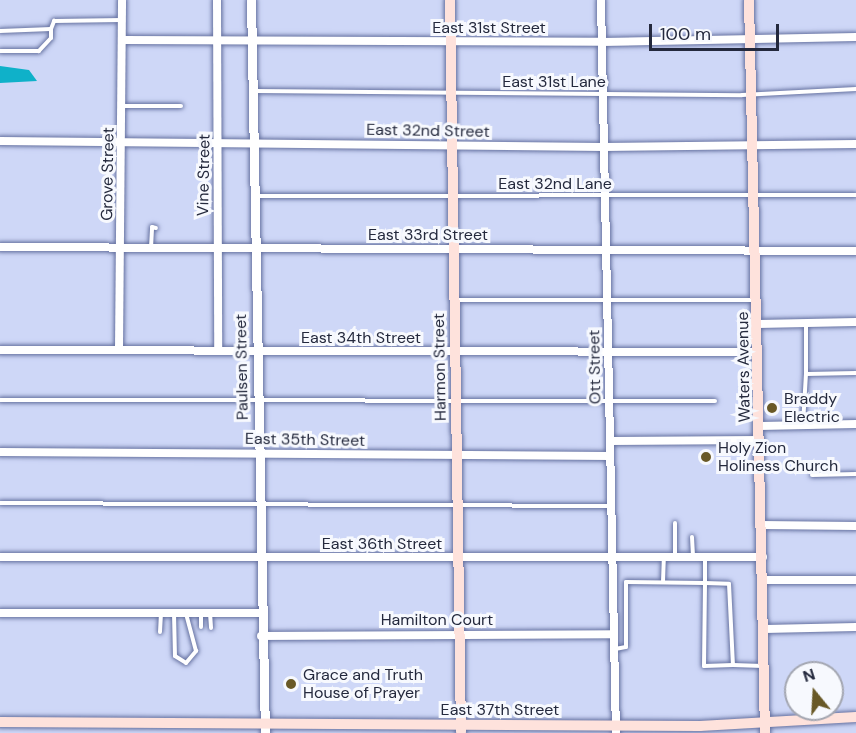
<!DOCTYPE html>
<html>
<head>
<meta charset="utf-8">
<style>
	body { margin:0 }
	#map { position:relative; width:856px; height:733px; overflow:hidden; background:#ced7f7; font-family:"DM Sans",sans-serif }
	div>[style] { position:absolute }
	.water>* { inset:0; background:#0fb1c9 }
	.roads { filter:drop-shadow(0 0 2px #6571a0) drop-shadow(0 0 2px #6571a0) }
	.service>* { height:4px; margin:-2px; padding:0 2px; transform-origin:2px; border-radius:2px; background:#fff }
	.minor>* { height:8px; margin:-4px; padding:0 4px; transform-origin:4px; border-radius:4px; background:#fff }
	.tertiary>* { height:9px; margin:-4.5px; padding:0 4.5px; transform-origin:4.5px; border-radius:4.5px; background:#fff }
	.secondary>* { height:10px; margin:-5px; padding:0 5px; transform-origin:5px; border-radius:5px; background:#fee2dc }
	.dots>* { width:16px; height:16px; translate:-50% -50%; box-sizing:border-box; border:3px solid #f7f9fe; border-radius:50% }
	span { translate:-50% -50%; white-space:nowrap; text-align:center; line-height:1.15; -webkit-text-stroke:6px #f7f9fe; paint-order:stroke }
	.street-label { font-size:16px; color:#24293d }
	.poi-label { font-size:16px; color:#24293d }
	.left { translate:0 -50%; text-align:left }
	.north { position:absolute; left:784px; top:661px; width:60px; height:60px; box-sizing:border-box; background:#f7f9fe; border:2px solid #a3a6b1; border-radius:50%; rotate:342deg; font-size:16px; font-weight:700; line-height:24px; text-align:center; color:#24293d }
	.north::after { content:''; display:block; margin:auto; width:21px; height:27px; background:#695927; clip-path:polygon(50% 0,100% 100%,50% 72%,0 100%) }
	.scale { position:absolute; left:649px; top:24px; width:130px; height:27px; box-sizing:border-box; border:3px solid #24293d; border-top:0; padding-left:8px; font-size:18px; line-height:21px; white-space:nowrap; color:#24293d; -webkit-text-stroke:4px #f7f9fe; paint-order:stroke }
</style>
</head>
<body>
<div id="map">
	<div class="water">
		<div style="clip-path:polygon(0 66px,29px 70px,37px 81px,0 83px)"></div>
	</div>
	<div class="roads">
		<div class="service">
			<div style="left:51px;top:29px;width:9px;rotate:-69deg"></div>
			<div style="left:54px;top:21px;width:68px;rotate:-0.8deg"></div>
			<div style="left:0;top:31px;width:51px;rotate:-2.2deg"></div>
			<div style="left:51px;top:29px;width:9px;rotate:90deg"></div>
			<div style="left:51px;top:38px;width:18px;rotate:133deg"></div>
			<div style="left:39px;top:51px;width:39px;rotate:180deg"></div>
			<div style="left:255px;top:91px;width:487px;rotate:0.5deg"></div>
			<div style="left:742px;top:95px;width:114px;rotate:-3deg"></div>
			<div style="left:123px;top:106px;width:58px"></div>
			<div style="left:254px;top:196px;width:602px;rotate:-0.1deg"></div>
			<div style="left:151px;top:248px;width:21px;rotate:-87deg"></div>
			<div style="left:152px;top:227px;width:4px;rotate:14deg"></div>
			<div style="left:455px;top:300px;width:298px"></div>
			<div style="left:806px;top:322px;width:52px;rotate:90deg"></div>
			<div style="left:806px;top:374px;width:50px;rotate:-1.1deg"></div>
			<div style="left:0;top:400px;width:715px;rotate:0.08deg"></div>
			<div style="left:803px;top:424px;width:50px;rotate:-86.6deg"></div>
			<div style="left:812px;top:475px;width:44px;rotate:-1.3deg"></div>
			<div style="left:0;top:503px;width:610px;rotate:0.28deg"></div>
			<div style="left:675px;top:523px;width:34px;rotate:90deg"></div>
			<div style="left:692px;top:537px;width:20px;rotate:87deg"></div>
			<div style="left:663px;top:582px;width:24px;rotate:-88deg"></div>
			<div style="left:174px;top:613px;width:43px;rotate:88.7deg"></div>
			<div style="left:175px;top:656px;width:13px;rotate:32deg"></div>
			<div style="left:186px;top:663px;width:16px;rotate:-50deg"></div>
			<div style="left:196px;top:651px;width:38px;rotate:-105deg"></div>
			<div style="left:201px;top:613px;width:14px;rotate:90deg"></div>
			<div style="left:210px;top:613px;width:15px;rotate:86deg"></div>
			<div style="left:160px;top:632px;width:19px;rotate:-87deg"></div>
			<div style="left:615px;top:649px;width:11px;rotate:-10deg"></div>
			<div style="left:626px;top:647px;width:65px;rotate:-90deg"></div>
			<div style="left:626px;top:582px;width:79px;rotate:0.7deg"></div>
			<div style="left:705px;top:583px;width:24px;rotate:2deg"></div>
			<div style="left:729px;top:584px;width:81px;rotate:87.2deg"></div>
			<div style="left:733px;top:665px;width:29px;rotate:178deg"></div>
			<div style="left:704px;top:666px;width:83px;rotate:-89.3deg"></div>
			<div style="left:705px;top:583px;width:26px;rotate:-90deg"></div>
			<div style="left:733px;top:665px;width:30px;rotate:2deg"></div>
		</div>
		<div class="minor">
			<div style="left:217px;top:0;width:351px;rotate:89.8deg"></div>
			<div style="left:601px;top:0;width:733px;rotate:88.83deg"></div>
			<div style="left:123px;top:40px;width:479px;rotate:0.2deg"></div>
			<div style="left:602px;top:42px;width:254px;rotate:-1.1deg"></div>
			<div style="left:0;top:141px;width:604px;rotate:0.57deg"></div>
			<div style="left:604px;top:147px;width:252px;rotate:-0.7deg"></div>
			<div style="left:0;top:247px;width:856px;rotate:0.27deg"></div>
			<div style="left:758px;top:324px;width:98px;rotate:-1.2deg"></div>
			<div style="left:119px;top:349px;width:349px;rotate:-89.5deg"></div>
			<div style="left:0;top:350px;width:758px;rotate:0.15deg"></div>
			<div style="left:760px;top:426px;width:96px;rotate:-1.2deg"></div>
			<div style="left:610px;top:441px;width:150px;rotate:-0.4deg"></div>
			<div style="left:0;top:452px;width:610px;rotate:0.38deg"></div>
			<div style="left:762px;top:525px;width:94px;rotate:0.6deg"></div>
			<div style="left:0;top:557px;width:763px"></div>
			<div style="left:763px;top:580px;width:93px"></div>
			<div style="left:0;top:613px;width:261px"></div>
			<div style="left:765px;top:629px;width:91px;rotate:-1.3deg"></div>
			<div style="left:261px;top:636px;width:353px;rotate:-0.3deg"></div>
		</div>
		<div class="tertiary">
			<div style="left:251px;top:0;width:733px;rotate:88.91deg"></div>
		</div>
		<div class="secondary">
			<div style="left:450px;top:0;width:732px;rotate:89.14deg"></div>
			<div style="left:749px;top:0;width:733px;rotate:88.75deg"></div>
			<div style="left:0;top:722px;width:700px;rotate:0.33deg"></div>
			<div style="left:700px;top:726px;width:156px;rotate:-3.3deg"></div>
		</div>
	</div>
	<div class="dots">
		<div style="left:772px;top:408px;background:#695927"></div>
		<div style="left:706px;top:457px;background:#695927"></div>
		<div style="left:291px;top:684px;background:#695927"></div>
	</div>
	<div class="street-label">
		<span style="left:489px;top:28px">East 31st Street</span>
		<span style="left:554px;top:82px">East 31st Lane</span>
		<span style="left:428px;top:131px;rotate:1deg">East 32nd Street</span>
		<span style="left:108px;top:174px;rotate:-89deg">Grove Street</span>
		<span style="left:204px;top:175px;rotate:-89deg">Vine Street</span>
		<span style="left:555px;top:184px">East 32nd Lane</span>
		<span style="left:428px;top:235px">East 33rd Street</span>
		<span style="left:361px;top:338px">East 34th Street</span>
		<span style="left:242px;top:367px;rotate:-91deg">Paulsen Street</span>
		<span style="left:440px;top:367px;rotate:-91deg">Harmon Street</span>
		<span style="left:595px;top:367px;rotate:-91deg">Ott Street</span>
		<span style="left:744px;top:367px;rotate:-91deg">Waters Avenue</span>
		<span style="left:305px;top:440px;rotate:1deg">East 35th Street</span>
		<span style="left:382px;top:544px">East 36th Street</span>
		<span style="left:437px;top:620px">Hamilton Court</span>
		<span style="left:500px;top:710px">East 37th Street</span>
	</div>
	<div class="poi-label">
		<span class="left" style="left:784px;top:408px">Braddy<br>Electric</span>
		<span class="left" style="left:718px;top:457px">Holy Zion<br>Holiness Church</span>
		<span class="left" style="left:303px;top:684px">Grace and Truth<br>House of Prayer</span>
	</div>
	<div class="north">N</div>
	<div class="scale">100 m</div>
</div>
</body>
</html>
